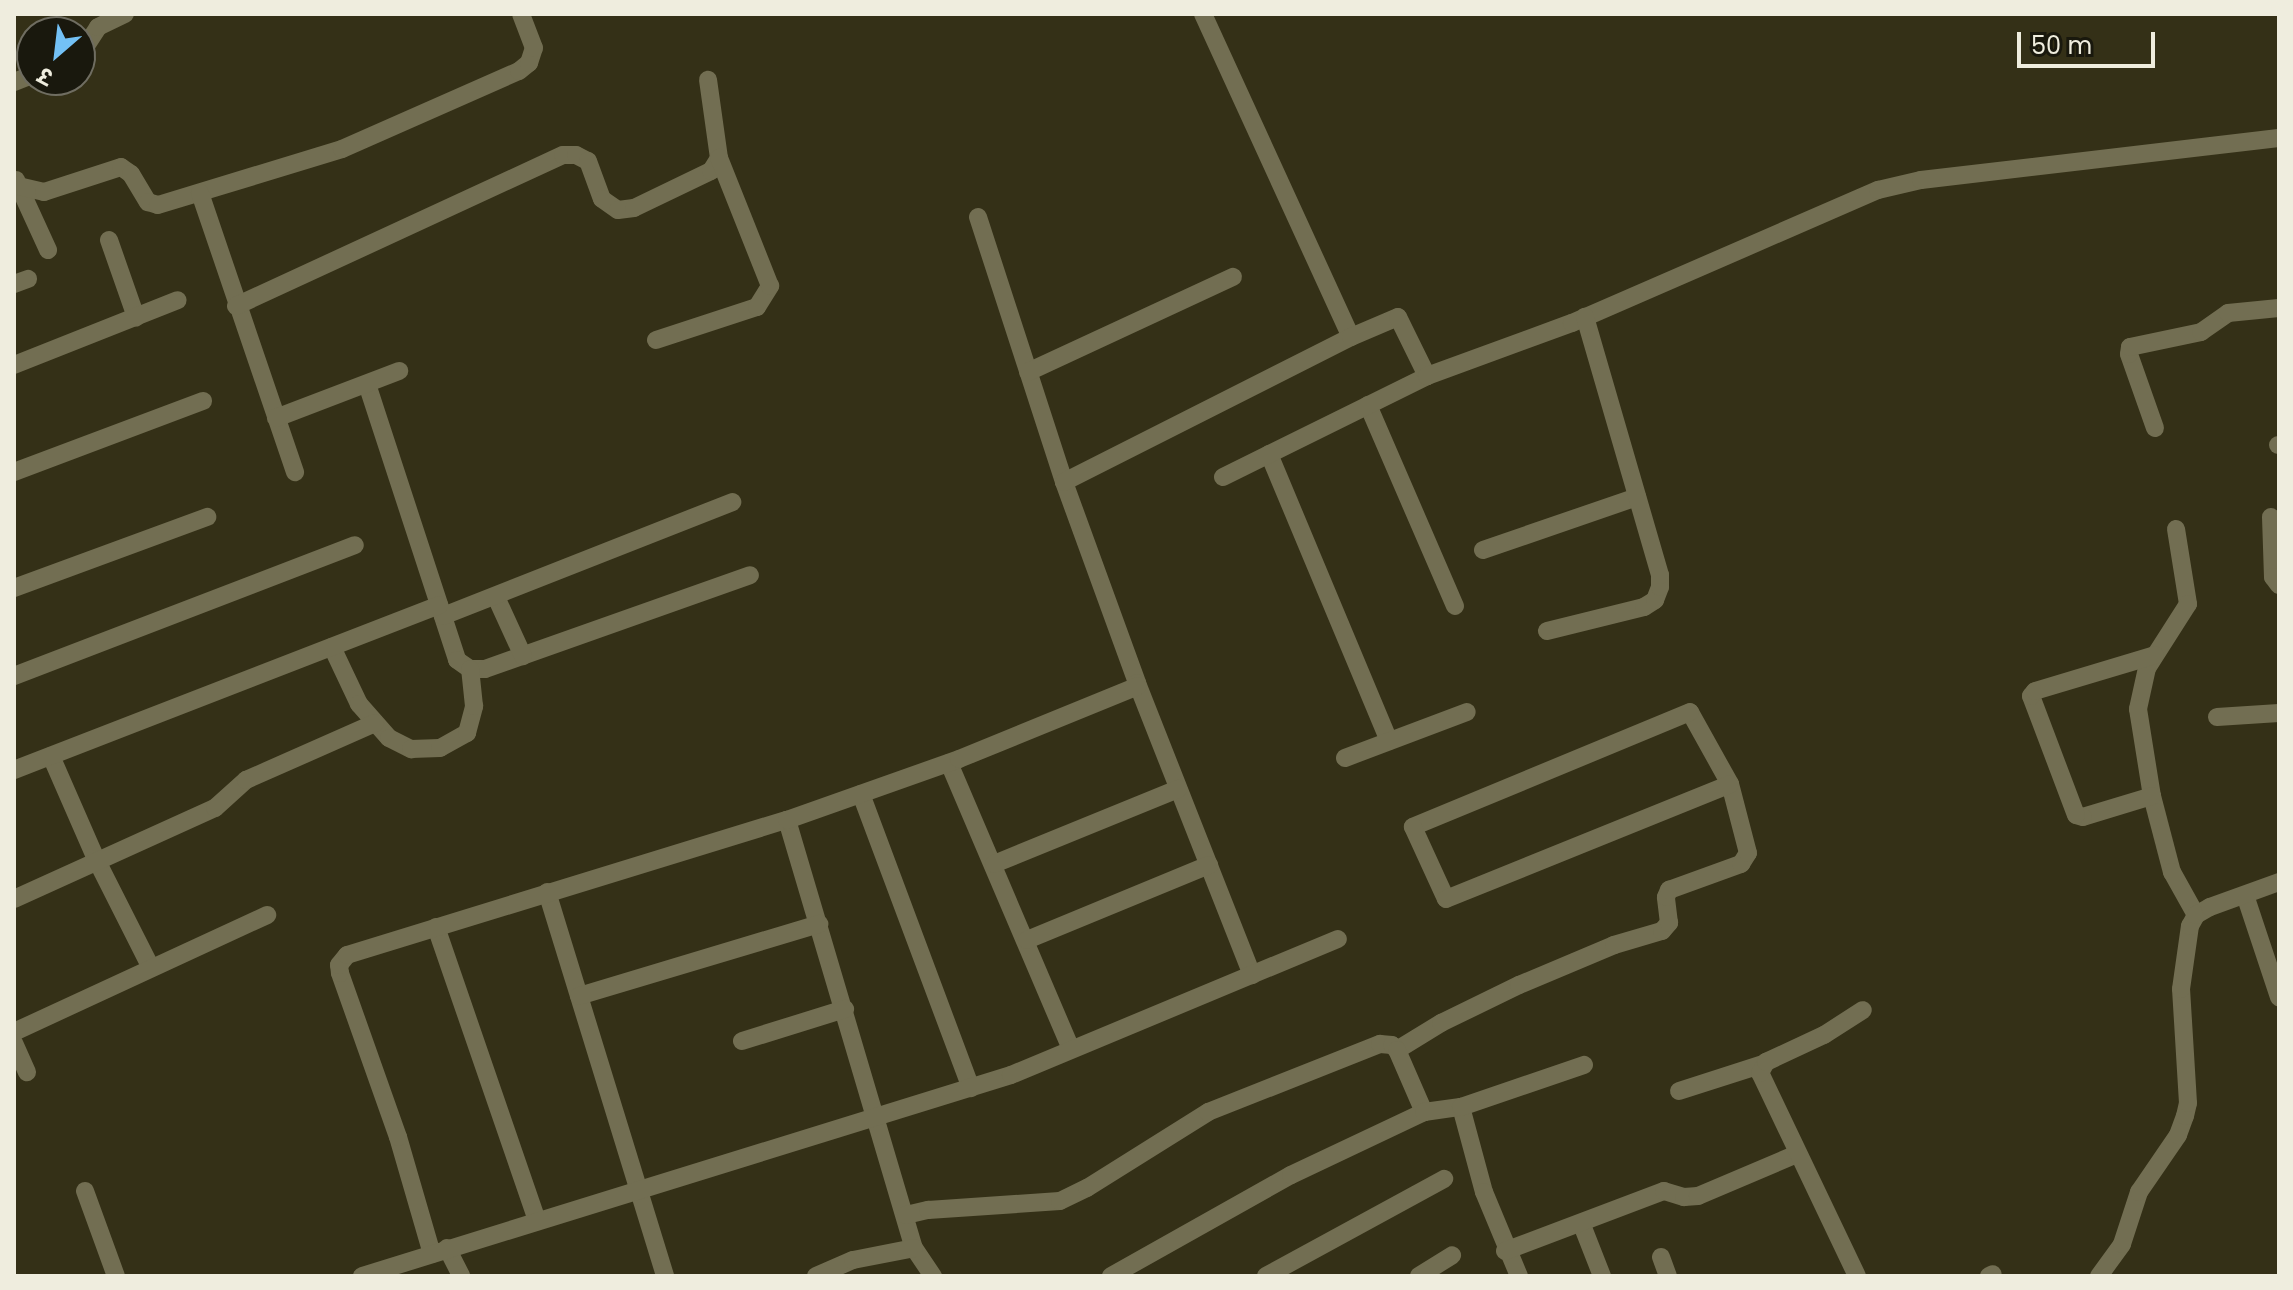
<!DOCTYPE html>
<html>
<head>
<meta charset="utf-8">
<style>
	body { margin:0 }
	#map { position:relative; width:2293px; height:1290px; overflow:hidden; background:#343017; font-family:Poppins,"Noto Sans Devanagari",sans-serif }
	div>[style] { position:absolute }
	.street>* { height:18px; margin:-9px; padding:0 9px; transform-origin:9px; border-radius:9px; background:#726e52 }
	span { translate:-50% -50%; white-space:nowrap; text-align:center; line-height:1.15; -webkit-text-stroke:6px #19180d; paint-order:stroke }
	.frame { position:absolute; inset:0; border:16px solid #efedde; pointer-events:none }
	.north { position:absolute; left:16px; top:16px; width:80px; height:80px; box-sizing:border-box; background:#19180d; border:2px solid #6f6d61; border-radius:50%; rotate:208deg; font-size:22px; font-weight:700; line-height:32px; text-align:center; color:#efedde }
	.north::after { content:''; display:block; margin:auto; width:28px; height:36px; background:#73c1f5; clip-path:polygon(50% 0,100% 100%,50% 72%,0 100%) }
	.scale { position:absolute; left:2017px; top:32px; width:138px; height:36px; box-sizing:border-box; border:4px solid #efedde; border-top:0; padding-left:10px; font-size:24px; line-height:28px; white-space:nowrap; color:#efedde; -webkit-text-stroke:6px #19180d; paint-order:stroke }
</style>
</head>
<body>
<div id="map">
	<div class="street">
		<div style="left:1203px;top:14px;width:355px;rotate:65.4deg"></div>
		<div style="left:80px;top:55px;width:33px;rotate:-57deg"></div>
		<div style="left:98px;top:27px;width:30px;rotate:-26deg"></div>
		<div style="left:14px;top:82px;width:19px;rotate:-21deg"></div>
		<div style="left:16px;top:180px;width:77px;rotate:65.4deg"></div>
		<div style="left:14px;top:185px;width:31px;rotate:13deg"></div>
		<div style="left:44px;top:192px;width:81px;rotate:-18deg"></div>
		<div style="left:121px;top:167px;width:12px;rotate:35deg"></div>
		<div style="left:131px;top:174px;width:33px;rotate:59deg"></div>
		<div style="left:148px;top:202px;width:10px;rotate:17deg"></div>
		<div style="left:158px;top:205px;width:192px;rotate:-16.9deg"></div>
		<div style="left:342px;top:149px;width:193px;rotate:-23.8deg"></div>
		<div style="left:519px;top:71px;width:13px;rotate:-39deg"></div>
		<div style="left:529px;top:63px;width:16px;rotate:-72deg"></div>
		<div style="left:534px;top:48px;width:36px;rotate:-111deg"></div>
		<div style="left:200px;top:193px;width:295px;rotate:71.2deg"></div>
		<div style="left:978px;top:217px;width:279px;rotate:72deg"></div>
		<div style="left:1064px;top:482px;width:214px;rotate:70deg"></div>
		<div style="left:1137px;top:683px;width:314px;rotate:68.5deg"></div>
		<div style="left:109px;top:240px;width:82px;rotate:70.7deg"></div>
		<div style="left:14px;top:284px;width:15px;rotate:-20deg"></div>
		<div style="left:236px;top:306px;width:360px;rotate:-24.8deg"></div>
		<div style="left:563px;top:155px;width:13px"></div>
		<div style="left:576px;top:155px;width:13px;rotate:27deg"></div>
		<div style="left:588px;top:161px;width:40px;rotate:69.8deg"></div>
		<div style="left:602px;top:199px;width:19px;rotate:35deg"></div>
		<div style="left:618px;top:210px;width:16px;rotate:-7deg"></div>
		<div style="left:634px;top:208px;width:85px;rotate:-25.7deg"></div>
		<div style="left:711px;top:171px;width:15px;rotate:-58deg"></div>
		<div style="left:719px;top:158px;width:79px;rotate:-98deg"></div>
		<div style="left:656px;top:340px;width:106px;rotate:-18.1deg"></div>
		<div style="left:757px;top:307px;width:25px;rotate:-58deg"></div>
		<div style="left:770px;top:286px;width:138px;rotate:-111.7deg"></div>
		<div style="left:14px;top:365px;width:176px;rotate:-21.6deg"></div>
		<div style="left:1028px;top:372px;width:226px;rotate:-24.9deg"></div>
		<div style="left:367px;top:384px;width:290px;rotate:71.9deg"></div>
		<div style="left:457px;top:660px;width:16px;rotate:35deg"></div>
		<div style="left:470px;top:669px;width:15px"></div>
		<div style="left:485px;top:669px;width:281px;rotate:-19.5deg"></div>
		<div style="left:1368px;top:405px;width:219px;rotate:66.6deg"></div>
		<div style="left:276px;top:418px;width:132px;rotate:-20.9deg"></div>
		<div style="left:2155px;top:428px;width:78px;rotate:-109.4deg"></div>
		<div style="left:2129px;top:354px;width:7px;rotate:-82deg"></div>
		<div style="left:2130px;top:347px;width:73px;rotate:-11.9deg"></div>
		<div style="left:2201px;top:332px;width:33px;rotate:-35deg"></div>
		<div style="left:2228px;top:313px;width:51px;rotate:-5.6deg"></div>
		<div style="left:2278px;top:445px;width:1px"></div>
		<div style="left:1269px;top:454px;width:311px;rotate:67.3deg"></div>
		<div style="left:14px;top:472px;width:202px;rotate:-20.6deg"></div>
		<div style="left:1223px;top:477px;width:228px;rotate:-26.3deg"></div>
		<div style="left:1064px;top:482px;width:322px;rotate:-26.8deg"></div>
		<div style="left:1351px;top:337px;width:51px;rotate:-23.1deg"></div>
		<div style="left:1398px;top:317px;width:66px;rotate:63.8deg"></div>
		<div style="left:1427px;top:376px;width:154px;rotate:-20.1deg"></div>
		<div style="left:1572px;top:323px;width:334px;rotate:-23.5deg"></div>
		<div style="left:1878px;top:190px;width:44px;rotate:-13.1deg"></div>
		<div style="left:1921px;top:180px;width:360px;rotate:-6.7deg"></div>
		<div style="left:2271px;top:517px;width:60px;rotate:88.1deg"></div>
		<div style="left:2273px;top:577px;width:10px;rotate:53deg"></div>
		<div style="left:2176px;top:529px;width:76px;rotate:80.9deg"></div>
		<div style="left:2188px;top:604px;width:76px;rotate:122.6deg"></div>
		<div style="left:2147px;top:668px;width:42px;rotate:102.4deg"></div>
		<div style="left:2138px;top:709px;width:88px;rotate:80.9deg"></div>
		<div style="left:2152px;top:796px;width:79px;rotate:75.3deg"></div>
		<div style="left:2172px;top:872px;width:49px;rotate:60.8deg"></div>
		<div style="left:1483px;top:550px;width:163px;rotate:-19deg"></div>
		<div style="left:14px;top:588px;width:206px;rotate:-20.2deg"></div>
		<div style="left:496px;top:597px;width:65px;rotate:65.4deg"></div>
		<div style="left:443px;top:616px;width:311px;rotate:-21.5deg"></div>
		<div style="left:1547px;top:631px;width:100px;rotate:-13.9deg"></div>
		<div style="left:1644px;top:607px;width:13px;rotate:-32deg"></div>
		<div style="left:1655px;top:600px;width:14px;rotate:-69deg"></div>
		<div style="left:1660px;top:587px;width:12px;rotate:-90deg"></div>
		<div style="left:1660px;top:575px;width:269px;rotate:-106.2deg"></div>
		<div style="left:332px;top:647px;width:63px;rotate:64.7deg"></div>
		<div style="left:359px;top:704px;width:45px;rotate:48.6deg"></div>
		<div style="left:389px;top:738px;width:25px;rotate:27deg"></div>
		<div style="left:411px;top:749px;width:29px;rotate:-2deg"></div>
		<div style="left:440px;top:748px;width:31px;rotate:-29deg"></div>
		<div style="left:467px;top:733px;width:28px;rotate:-75deg"></div>
		<div style="left:474px;top:706px;width:37px;rotate:-96deg"></div>
		<div style="left:14px;top:676px;width:365px;rotate:-21deg"></div>
		<div style="left:2217px;top:717px;width:62px;rotate:-3.7deg"></div>
		<div style="left:51px;top:756px;width:112px;rotate:66.4deg"></div>
		<div style="left:96px;top:859px;width:122px;rotate:63.2deg"></div>
		<div style="left:1345px;top:758px;width:130px;rotate:-20.7deg"></div>
		<div style="left:949px;top:763px;width:311px;rotate:66.9deg"></div>
		<div style="left:14px;top:770px;width:456px;rotate:-21.2deg"></div>
		<div style="left:861px;top:794px;width:314px;rotate:69.5deg"></div>
		<div style="left:2152px;top:796px;width:72px;rotate:163.1deg"></div>
		<div style="left:2083px;top:817px;width:7px;rotate:-164deg"></div>
		<div style="left:2076px;top:815px;width:127px;rotate:-110.7deg"></div>
		<div style="left:2031px;top:696px;width:6px;rotate:-51deg"></div>
		<div style="left:2035px;top:691px;width:125px;rotate:-16.7deg"></div>
		<div style="left:787px;top:820px;width:446px;rotate:73.5deg"></div>
		<div style="left:914px;top:1248px;width:34px;rotate:56deg"></div>
		<div style="left:994px;top:864px;width:199px;rotate:-22.2deg"></div>
		<div style="left:547px;top:892px;width:402px;rotate:72.9deg"></div>
		<div style="left:2245px;top:895px;width:108px;rotate:71.6deg"></div>
		<div style="left:14px;top:899px;width:221px;rotate:-24.4deg"></div>
		<div style="left:215px;top:808px;width:42px;rotate:-42.1deg"></div>
		<div style="left:246px;top:780px;width:141px;rotate:-23.8deg"></div>
		<div style="left:436px;top:927px;width:311px;rotate:71deg"></div>
		<div style="left:1027px;top:940px;width:197px;rotate:-22.4deg"></div>
		<div style="left:579px;top:996px;width:251px;rotate:-16.7deg"></div>
		<div style="left:14px;top:1032px;width:279px;rotate:-24.8deg"></div>
		<div style="left:742px;top:1041px;width:108px;rotate:-17.3deg"></div>
		<div style="left:14px;top:1043px;width:32px;rotate:66deg"></div>
		<div style="left:1397px;top:1050px;width:52px;rotate:-31.5deg"></div>
		<div style="left:1441px;top:1023px;width:87px;rotate:-26deg"></div>
		<div style="left:1519px;top:985px;width:103px;rotate:-22.8deg"></div>
		<div style="left:1614px;top:945px;width:50px;rotate:-16.3deg"></div>
		<div style="left:1662px;top:931px;width:11px;rotate:-49deg"></div>
		<div style="left:1669px;top:923px;width:26px;rotate:-97deg"></div>
		<div style="left:1666px;top:897px;width:8px;rotate:-67deg"></div>
		<div style="left:1669px;top:890px;width:77px;rotate:-19.9deg"></div>
		<div style="left:1741px;top:864px;width:13px;rotate:-58deg"></div>
		<div style="left:1748px;top:853px;width:71px;rotate:-104.6deg"></div>
		<div style="left:1730px;top:784px;width:82px;rotate:-119.1deg"></div>
		<div style="left:1690px;top:712px;width:300px;rotate:157.5deg"></div>
		<div style="left:1413px;top:827px;width:79px;rotate:65.4deg"></div>
		<div style="left:1446px;top:899px;width:306px;rotate:-22deg"></div>
		<div style="left:1679px;top:1091px;width:88px;rotate:-17.8deg"></div>
		<div style="left:1461px;top:1107px;width:88px;rotate:74.9deg"></div>
		<div style="left:1484px;top:1192px;width:91px;rotate:67.4deg"></div>
		<div style="left:85px;top:1191px;width:90px;rotate:70deg"></div>
		<div style="left:906px;top:1215px;width:23px;rotate:-13deg"></div>
		<div style="left:928px;top:1210px;width:132px;rotate:-3.9deg"></div>
		<div style="left:1060px;top:1201px;width:30px;rotate:-26deg"></div>
		<div style="left:1087px;top:1188px;width:143px;rotate:-32.1deg"></div>
		<div style="left:1208px;top:1112px;width:185px;rotate:-21.6deg"></div>
		<div style="left:1380px;top:1044px;width:12px;rotate:5deg"></div>
		<div style="left:1392px;top:1045px;width:7px;rotate:45deg"></div>
		<div style="left:1397px;top:1050px;width:68px;rotate:66.5deg"></div>
		<div style="left:1582px;top:1225px;width:55px;rotate:68.6deg"></div>
		<div style="left:447px;top:1248px;width:31px;rotate:63deg"></div>
		<div style="left:1505px;top:1251px;width:170px;rotate:-20.7deg"></div>
		<div style="left:1664px;top:1191px;width:21px;rotate:17deg"></div>
		<div style="left:1684px;top:1197px;width:14px;rotate:-4deg"></div>
		<div style="left:1698px;top:1196px;width:108px;rotate:-23deg"></div>
		<div style="left:432px;top:1254px;width:122px;rotate:-106.2deg"></div>
		<div style="left:398px;top:1137px;width:174px;rotate:-109.5deg"></div>
		<div style="left:340px;top:973px;width:8px;rotate:-97deg"></div>
		<div style="left:339px;top:965px;width:13px;rotate:-51deg"></div>
		<div style="left:347px;top:955px;width:460px;rotate:-17.1deg"></div>
		<div style="left:787px;top:820px;width:182px;rotate:-19.5deg"></div>
		<div style="left:959px;top:759px;width:193px;rotate:-22.2deg"></div>
		<div style="left:1661px;top:1257px;width:20px;rotate:70deg"></div>
		<div style="left:362px;top:1276px;width:679px;rotate:-17.21deg"></div>
		<div style="left:1011px;top:1075px;width:354px;rotate:-22.6deg"></div>
		<div style="left:816px;top:1276px;width:40px;rotate:-23.4deg"></div>
		<div style="left:853px;top:1260px;width:62px;rotate:-11.1deg"></div>
		<div style="left:1111px;top:1276px;width:206px;rotate:-29.3deg"></div>
		<div style="left:1291px;top:1175px;width:147px;rotate:-25.3deg"></div>
		<div style="left:1424px;top:1112px;width:37px;rotate:-8deg"></div>
		<div style="left:1461px;top:1107px;width:130px;rotate:-18.9deg"></div>
		<div style="left:1266px;top:1276px;width:203px;rotate:-28.6deg"></div>
		<div style="left:1419px;top:1276px;width:39px;rotate:-32deg"></div>
		<div style="left:1857px;top:1276px;width:225px;rotate:-115.5deg"></div>
		<div style="left:1760px;top:1073px;width:13px;rotate:-61deg"></div>
		<div style="left:1766px;top:1062px;width:64px;rotate:-25deg"></div>
		<div style="left:1824px;top:1035px;width:46px;rotate:-32.7deg"></div>
		<div style="left:1989px;top:1276px;width:4px;rotate:-27deg"></div>
		<div style="left:2099px;top:1276px;width:39px;rotate:-54deg"></div>
		<div style="left:2122px;top:1244px;width:55px;rotate:-71.9deg"></div>
		<div style="left:2139px;top:1192px;width:69px;rotate:-55.6deg"></div>
		<div style="left:2178px;top:1135px;width:20px;rotate:-70deg"></div>
		<div style="left:2185px;top:1116px;width:13px;rotate:-77deg"></div>
		<div style="left:2188px;top:1103px;width:114px;rotate:-93.5deg"></div>
		<div style="left:2181px;top:989px;width:64px;rotate:-81.9deg"></div>
		<div style="left:2190px;top:926px;width:13px;rotate:-61deg"></div>
		<div style="left:2196px;top:915px;width:16px;rotate:-30deg"></div>
		<div style="left:2210px;top:907px;width:73px;rotate:-19.9deg"></div>
	</div>
	<div class="frame"></div>
	<div class="north">उ</div>
	<div class="scale">50 m</div>
</div>
</body>
</html>
